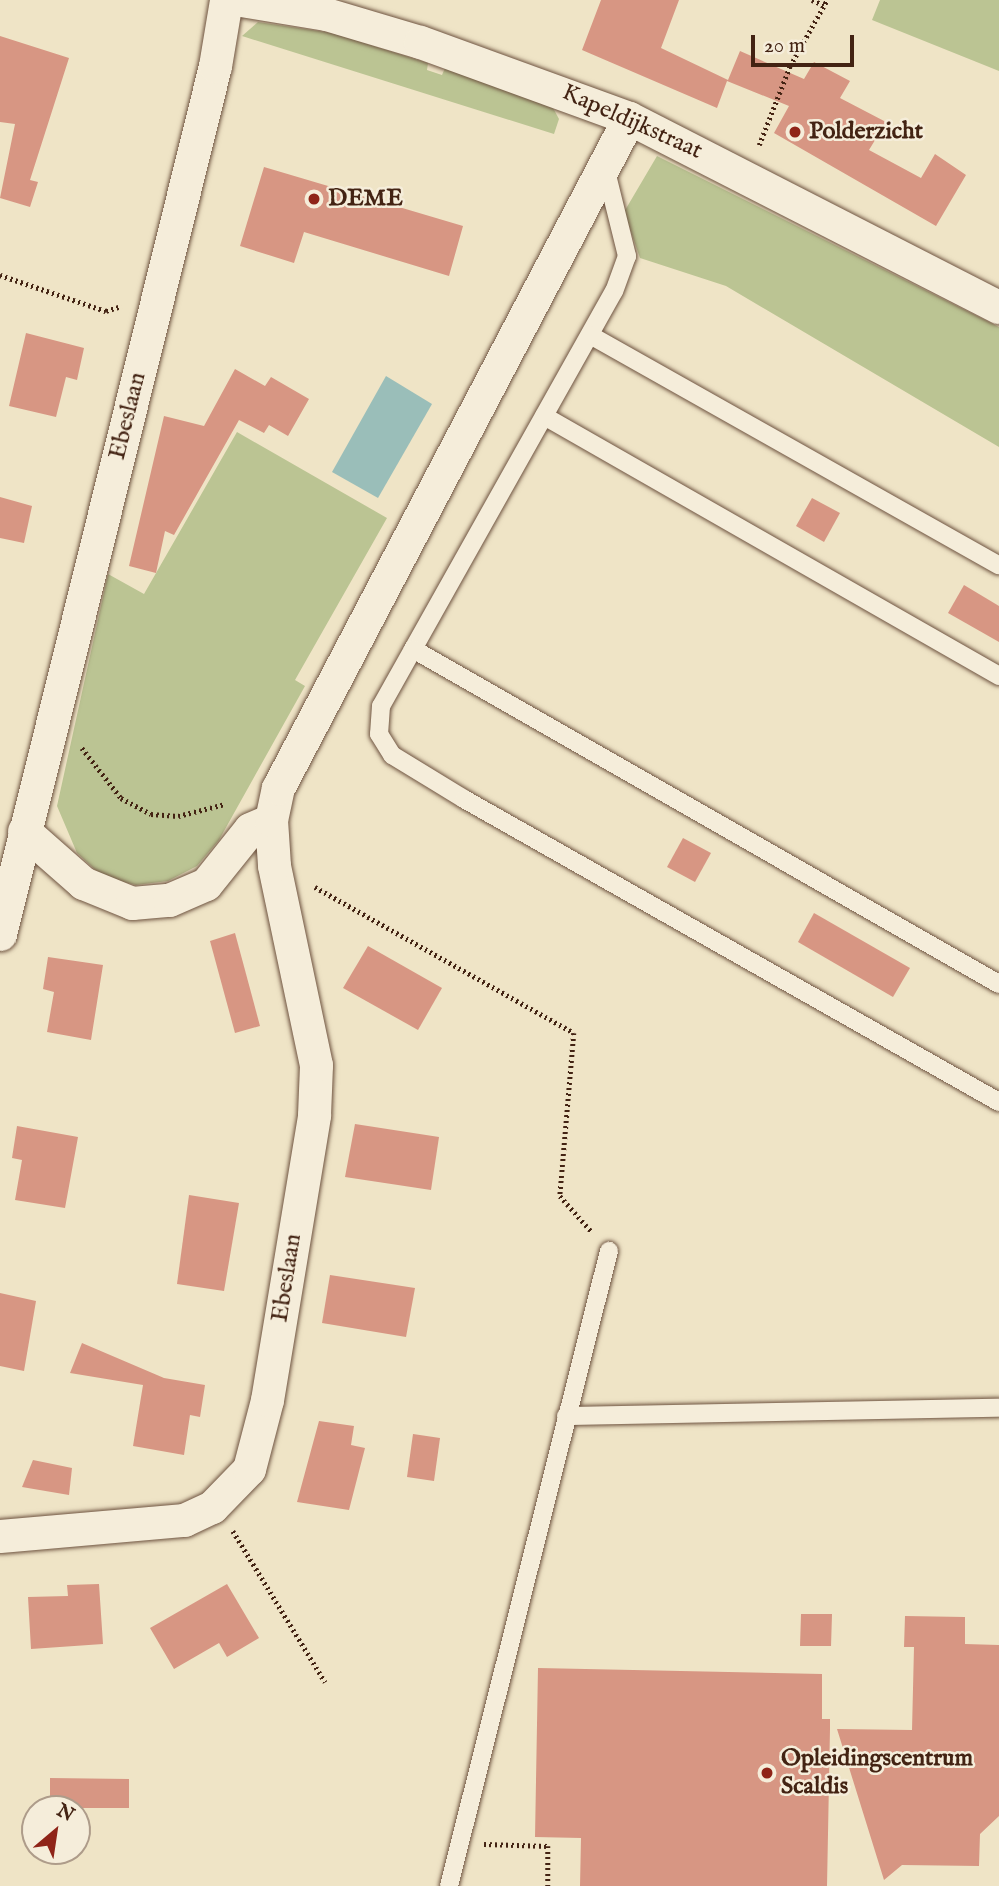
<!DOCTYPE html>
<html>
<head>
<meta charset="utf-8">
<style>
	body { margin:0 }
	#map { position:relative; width:999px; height:1886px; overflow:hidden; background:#efe4c6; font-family:"IM FELL English",serif }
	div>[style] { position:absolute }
	.green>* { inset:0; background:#bbc493 }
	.water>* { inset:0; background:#9abeb9 }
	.building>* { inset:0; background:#d79683 }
	.path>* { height:4.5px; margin-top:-2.25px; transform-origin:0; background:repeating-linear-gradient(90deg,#432313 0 2px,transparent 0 5.5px) }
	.roads { filter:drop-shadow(0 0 2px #6e5340) drop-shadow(0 0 2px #6e5340) }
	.lane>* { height:18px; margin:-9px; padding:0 9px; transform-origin:9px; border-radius:9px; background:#f5edda }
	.street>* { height:33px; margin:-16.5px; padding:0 16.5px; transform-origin:16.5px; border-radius:16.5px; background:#f5edda }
	.dots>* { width:19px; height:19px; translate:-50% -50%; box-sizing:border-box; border:4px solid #f5edda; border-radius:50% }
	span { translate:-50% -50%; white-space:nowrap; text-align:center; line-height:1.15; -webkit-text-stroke:5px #f5edda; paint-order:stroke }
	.street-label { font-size:24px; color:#432313 }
	.poi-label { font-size:24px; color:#432313; font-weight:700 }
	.left { translate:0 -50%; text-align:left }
	.north { position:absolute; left:21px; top:1795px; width:70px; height:70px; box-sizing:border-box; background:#f5edda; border:2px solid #ae9c8a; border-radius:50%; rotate:29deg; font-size:19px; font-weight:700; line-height:28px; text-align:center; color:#432313 }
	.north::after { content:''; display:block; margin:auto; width:24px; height:32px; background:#8f2418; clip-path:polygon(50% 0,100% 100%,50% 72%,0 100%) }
	.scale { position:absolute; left:751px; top:35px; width:103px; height:32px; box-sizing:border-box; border:4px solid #432313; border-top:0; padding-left:9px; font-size:21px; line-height:24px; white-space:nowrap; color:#432313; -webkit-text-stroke:5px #f5edda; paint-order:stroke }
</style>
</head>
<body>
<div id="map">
	<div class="green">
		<div style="clip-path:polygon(880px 0,999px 0,999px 71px,872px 20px)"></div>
		<div style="clip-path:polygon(258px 22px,332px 33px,428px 63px,427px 70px,442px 75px,445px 68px,552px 106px,559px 119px,554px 134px,242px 36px)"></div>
		<div style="clip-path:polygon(657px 156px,999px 327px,999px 447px,726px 286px,640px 258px,624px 212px)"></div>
		<div style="clip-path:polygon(237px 432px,387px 518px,295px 680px,305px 686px,219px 840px,197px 866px,168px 881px,136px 885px,103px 877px,77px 853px,57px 806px,108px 574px,144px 594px)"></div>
	</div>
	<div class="water">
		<div style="clip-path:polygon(386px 376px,432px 404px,378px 498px,332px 472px)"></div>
	</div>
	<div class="building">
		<div style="clip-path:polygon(601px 0,679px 0,661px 48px,728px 80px,740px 51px,804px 79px,814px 62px,850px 81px,840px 98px,886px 122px,869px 150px,921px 178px,935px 154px,966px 175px,936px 226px,774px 133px,789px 106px,727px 81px,717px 108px,582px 50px)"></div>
		<div style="clip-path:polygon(0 36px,69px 58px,30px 180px,38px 182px,30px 207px,0 198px,15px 124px,0 122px)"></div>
		<div style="clip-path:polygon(264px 167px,463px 226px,449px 276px,304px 232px,294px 263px,240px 246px)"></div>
		<div style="clip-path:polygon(26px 333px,84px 348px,77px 380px,66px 377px,56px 417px,9px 406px)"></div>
		<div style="clip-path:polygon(235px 369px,265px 386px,271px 377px,309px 399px,288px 436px,269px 425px,264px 433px,239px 420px,174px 535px,165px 531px,156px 573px,129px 566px,164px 416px,204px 426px)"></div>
		<div style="clip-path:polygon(0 497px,32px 506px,24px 543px,0 538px)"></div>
		<div style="clip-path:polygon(812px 498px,840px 513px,824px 542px,796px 526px)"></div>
		<div style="clip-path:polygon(964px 585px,999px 606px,999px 642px,948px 613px)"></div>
		<div style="clip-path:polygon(683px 838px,711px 853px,695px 882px,667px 867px)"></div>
		<div style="clip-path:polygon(814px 913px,910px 968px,893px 997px,798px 942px)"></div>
		<div style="clip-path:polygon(235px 933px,260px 1026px,235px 1033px,210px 941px)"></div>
		<div style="clip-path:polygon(368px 946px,442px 988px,418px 1030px,343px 988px)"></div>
		<div style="clip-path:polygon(48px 957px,103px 965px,91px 1040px,47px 1032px,54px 992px,43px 989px)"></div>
		<div style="clip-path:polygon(355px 1124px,439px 1137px,431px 1190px,345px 1177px)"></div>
		<div style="clip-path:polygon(17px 1126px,78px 1137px,65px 1208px,15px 1200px,22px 1160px,12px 1158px)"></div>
		<div style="clip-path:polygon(189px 1195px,239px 1203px,224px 1291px,177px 1284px)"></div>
		<div style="clip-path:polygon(330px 1275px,415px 1288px,406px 1337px,322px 1323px)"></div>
		<div style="clip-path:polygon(0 1293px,36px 1301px,24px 1371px,0 1366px)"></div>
		<div style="clip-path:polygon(82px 1343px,164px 1378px,205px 1385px,200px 1417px,190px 1415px,184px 1455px,133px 1446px,143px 1385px,70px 1373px)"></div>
		<div style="clip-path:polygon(319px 1421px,354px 1426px,351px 1445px,365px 1448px,349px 1510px,297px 1502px)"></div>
		<div style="clip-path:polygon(413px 1434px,440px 1438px,434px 1481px,407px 1477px)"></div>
		<div style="clip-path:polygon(33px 1460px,72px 1468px,69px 1495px,22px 1487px)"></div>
		<div style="clip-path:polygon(99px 1584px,103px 1644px,31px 1649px,28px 1597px,68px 1596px,67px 1585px)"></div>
		<div style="clip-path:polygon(227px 1584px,259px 1638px,227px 1657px,219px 1643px,174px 1669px,150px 1628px)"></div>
		<div style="clip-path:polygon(801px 1614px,832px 1614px,831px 1646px,800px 1646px)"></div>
		<div style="clip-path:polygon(905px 1616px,965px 1617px,965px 1644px,999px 1645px,999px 1816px,980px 1834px,979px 1866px,902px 1865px,884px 1880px,837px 1729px,912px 1730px,914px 1647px,904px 1647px)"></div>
		<div style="clip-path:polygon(538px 1668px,822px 1674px,822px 1719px,830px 1719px,830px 1729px,827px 1886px,580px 1886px,581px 1838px,535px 1837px)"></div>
		<div style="clip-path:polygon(50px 1778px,129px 1779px,129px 1808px,50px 1808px)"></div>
	</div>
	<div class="path">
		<div style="left:812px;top:0;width:13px;rotate:23deg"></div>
		<div style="left:759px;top:145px;width:85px;rotate:-68.6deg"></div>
		<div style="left:790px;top:66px;width:76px;rotate:-60.7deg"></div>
		<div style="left:0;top:275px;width:112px;rotate:18.8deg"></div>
		<div style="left:106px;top:311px;width:16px;rotate:-18deg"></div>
		<div style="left:82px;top:748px;width:63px;rotate:52deg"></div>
		<div style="left:121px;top:798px;width:34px;rotate:28deg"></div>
		<div style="left:151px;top:814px;width:27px;rotate:4deg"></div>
		<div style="left:178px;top:816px;width:49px;rotate:-14.3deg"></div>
		<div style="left:315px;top:887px;width:297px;rotate:29.4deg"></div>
		<div style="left:574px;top:1033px;width:164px;rotate:94.9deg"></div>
		<div style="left:560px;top:1196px;width:48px;rotate:48.4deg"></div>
		<div style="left:233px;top:1531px;width:177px;rotate:58.6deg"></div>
		<div style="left:484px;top:1844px;width:64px;rotate:1.8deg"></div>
		<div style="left:548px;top:1846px;width:40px;rotate:90deg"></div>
	</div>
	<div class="roads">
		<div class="lane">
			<div style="left:605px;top:167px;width:92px;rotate:76.1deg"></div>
			<div style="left:627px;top:256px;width:37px;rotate:110deg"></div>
			<div style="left:614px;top:291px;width:476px;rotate:119.3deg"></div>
			<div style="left:381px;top:706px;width:28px;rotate:94deg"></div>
			<div style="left:379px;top:734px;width:25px;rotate:58deg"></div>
			<div style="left:392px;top:755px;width:84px;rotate:31.4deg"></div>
			<div style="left:464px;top:799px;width:615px;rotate:29.53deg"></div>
			<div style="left:590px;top:335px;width:469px;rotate:29.4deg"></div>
			<div style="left:544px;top:416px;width:524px;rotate:29.74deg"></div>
			<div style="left:413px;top:649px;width:675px;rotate:29.76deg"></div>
			<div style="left:566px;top:1416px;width:433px;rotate:-1.1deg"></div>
			<div style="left:449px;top:1886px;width:655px;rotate:-75.86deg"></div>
		</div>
		<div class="street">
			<div style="left:241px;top:0;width:86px;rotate:9.4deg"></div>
			<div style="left:326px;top:14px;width:98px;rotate:16.6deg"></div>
			<div style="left:420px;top:42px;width:222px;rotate:20deg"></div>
			<div style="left:629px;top:118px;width:415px;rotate:27.1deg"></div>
			<div style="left:24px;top:831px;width:79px;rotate:41.4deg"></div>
			<div style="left:83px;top:883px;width:53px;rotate:22.2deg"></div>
			<div style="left:132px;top:903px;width:37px;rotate:-5deg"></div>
			<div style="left:169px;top:900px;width:40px;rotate:-23.4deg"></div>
			<div style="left:206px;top:884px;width:70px;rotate:-51.3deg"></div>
			<div style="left:250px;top:829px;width:23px;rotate:-23deg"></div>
			<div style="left:0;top:934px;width:894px;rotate:-76.09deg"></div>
			<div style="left:215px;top:66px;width:67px;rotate:-80.5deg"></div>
			<div style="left:0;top:1536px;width:185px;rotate:-5deg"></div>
			<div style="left:184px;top:1520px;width:31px;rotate:-25deg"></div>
			<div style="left:212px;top:1507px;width:53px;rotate:-45.8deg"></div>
			<div style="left:249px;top:1469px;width:71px;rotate:-75.4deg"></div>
			<div style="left:267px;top:1400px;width:289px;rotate:-80.6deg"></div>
			<div style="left:314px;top:1115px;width:50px;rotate:-87.7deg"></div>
			<div style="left:316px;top:1065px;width:204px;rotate:-101.9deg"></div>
			<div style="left:274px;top:865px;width:45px;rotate:-93.8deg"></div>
			<div style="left:271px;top:820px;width:33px;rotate:-78deg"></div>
			<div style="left:278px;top:788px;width:756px;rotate:-62.35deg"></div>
		</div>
	</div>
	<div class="dots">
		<div style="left:795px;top:132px;background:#8f2418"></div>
		<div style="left:314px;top:199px;background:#8f2418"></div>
		<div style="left:767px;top:1773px;background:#8f2418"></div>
	</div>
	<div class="street-label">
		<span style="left:632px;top:122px;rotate:24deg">Kapeldijkstraat</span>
		<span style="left:128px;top:416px;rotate:-76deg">Ebeslaan</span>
		<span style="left:287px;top:1278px;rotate:-81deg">Ebeslaan</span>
	</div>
	<div class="poi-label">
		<span class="left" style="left:809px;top:132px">Polderzicht</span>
		<span class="left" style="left:328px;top:199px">DEME</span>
		<span class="left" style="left:781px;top:1773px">Opleidingscentrum<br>Scaldis</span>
	</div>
	<div class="north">N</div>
	<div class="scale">20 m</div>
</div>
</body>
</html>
